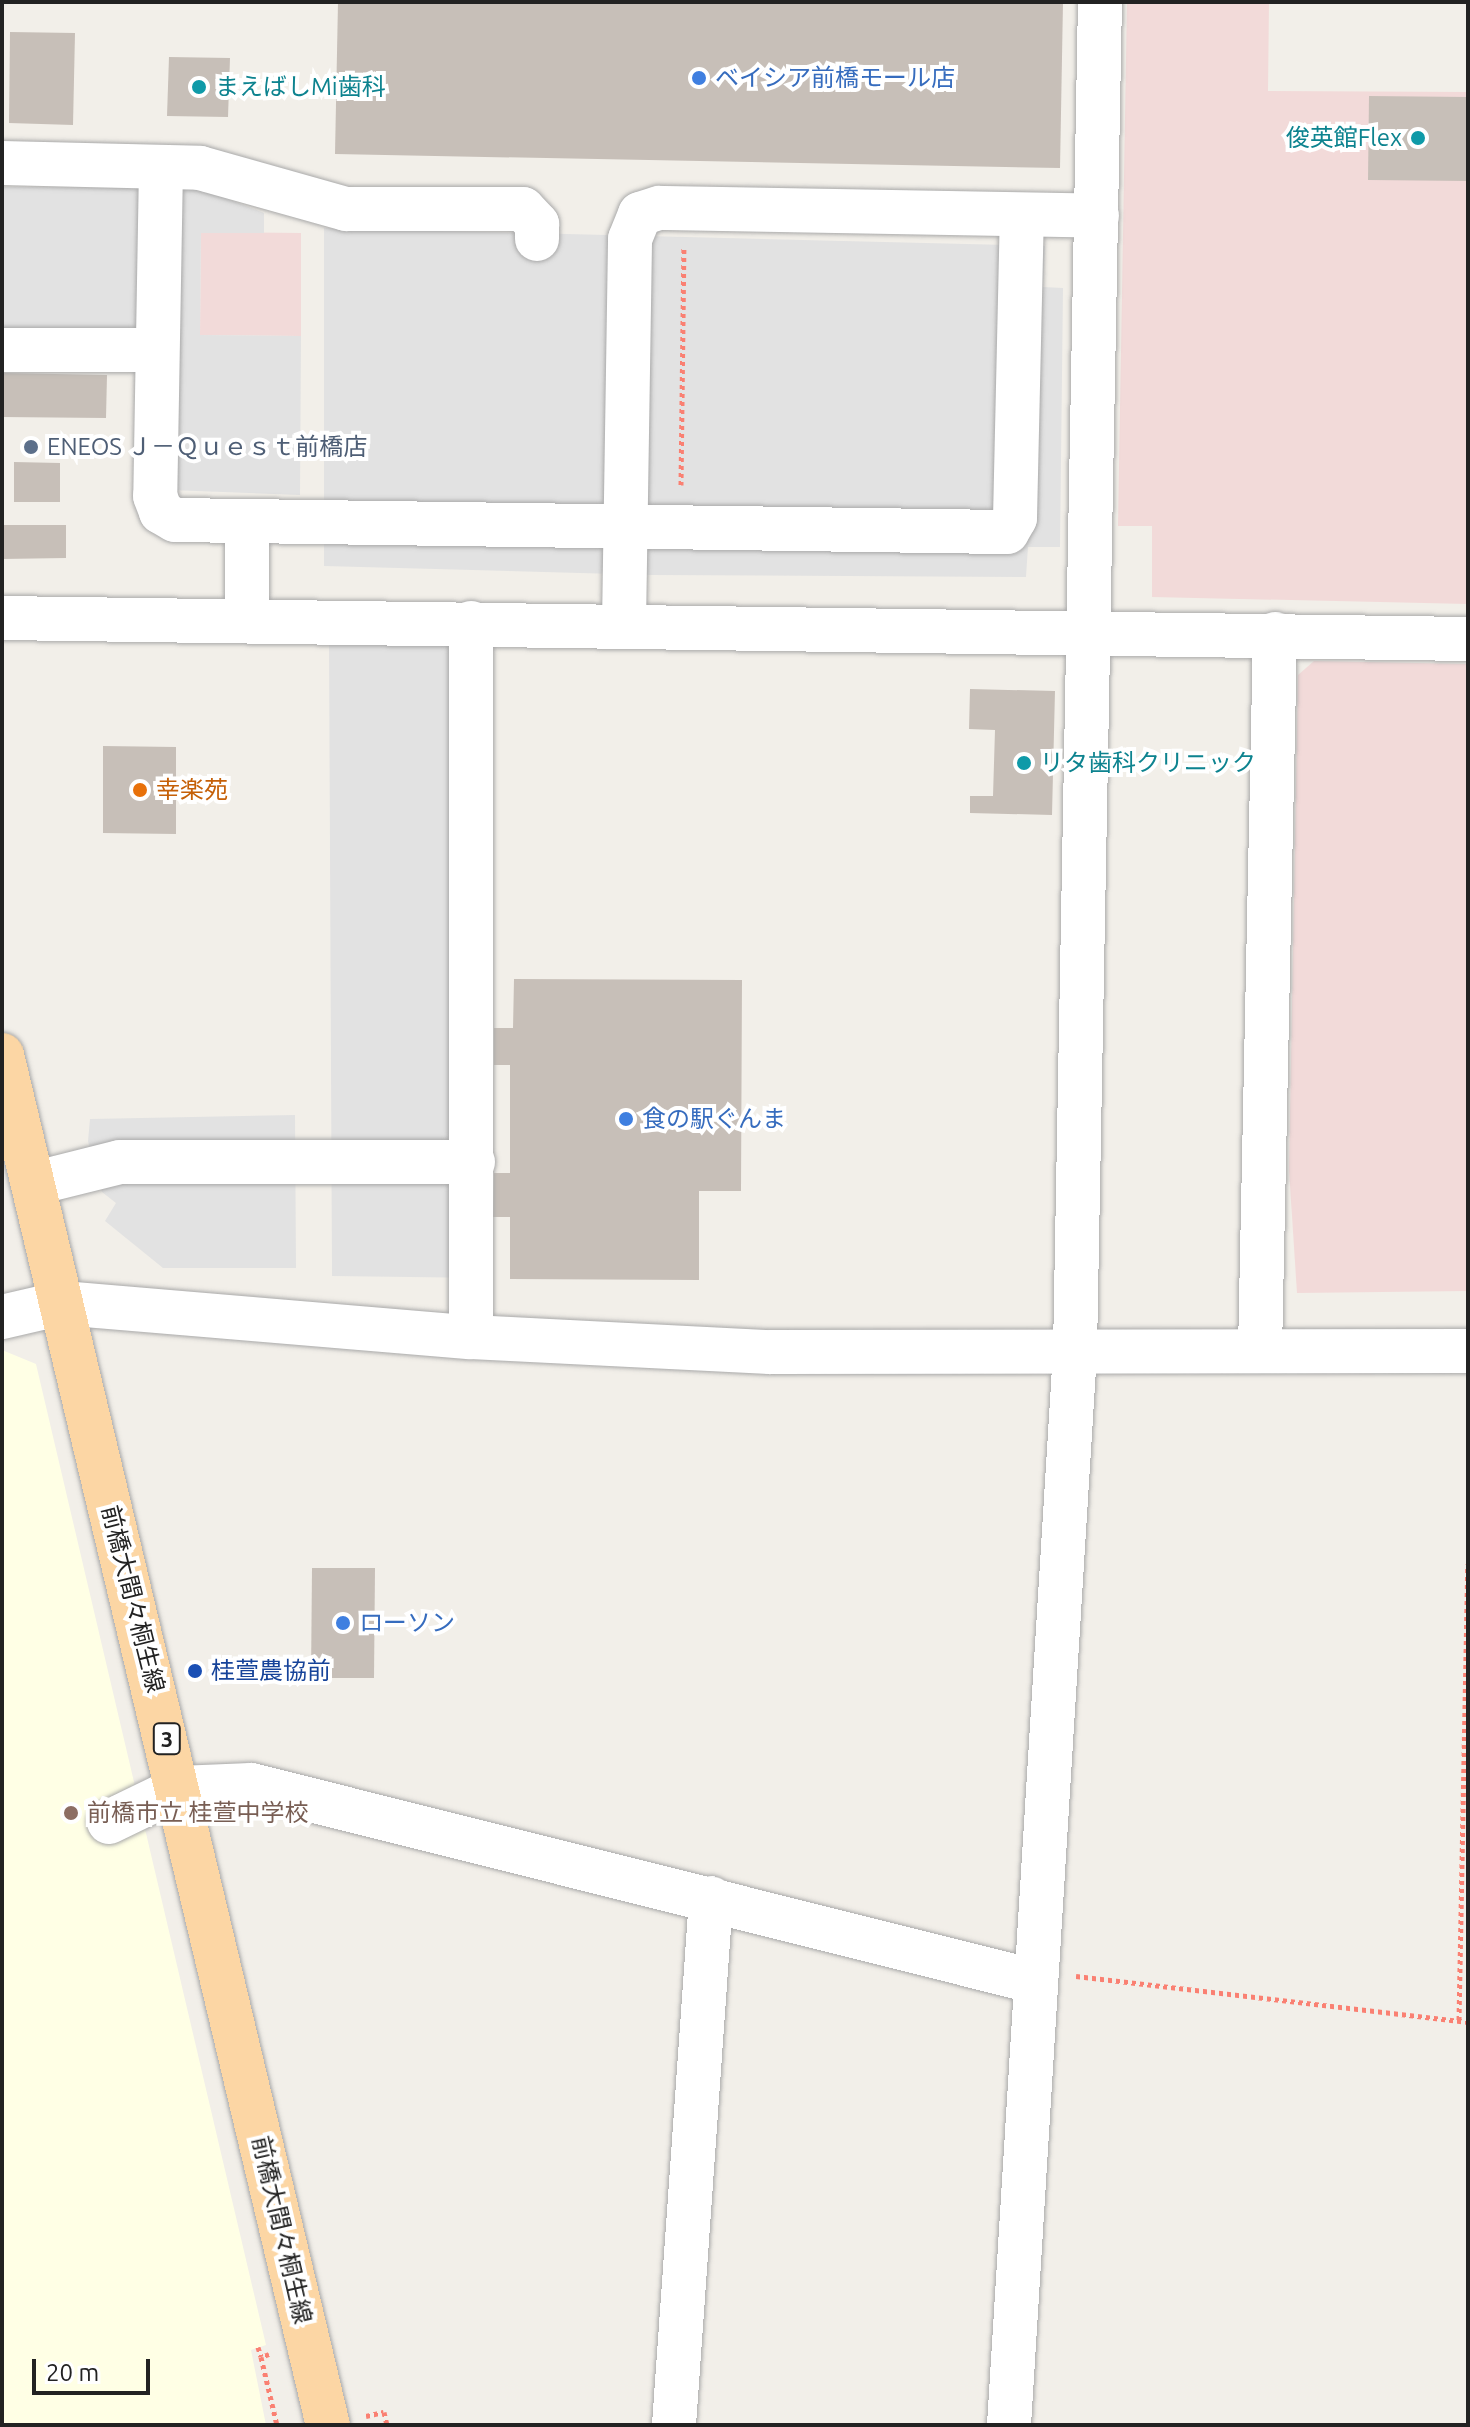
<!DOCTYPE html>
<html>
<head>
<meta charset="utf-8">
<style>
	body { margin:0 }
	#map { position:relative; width:1470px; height:2427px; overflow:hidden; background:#f2efe9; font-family:Ubuntu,"Noto Sans JP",sans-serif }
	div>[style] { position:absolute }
	.commercial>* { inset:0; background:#f2dad9 }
	.education>* { inset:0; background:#ffffe5 }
	.parking>* { inset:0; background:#e2e2e2 }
	.building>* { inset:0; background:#c7bfb8 }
	.path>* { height:5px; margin-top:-2.5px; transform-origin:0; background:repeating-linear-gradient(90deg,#fa8072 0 4px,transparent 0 8px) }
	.roads { filter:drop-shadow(0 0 2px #a9a9a9) drop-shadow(0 0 2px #a9a9a9) }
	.minor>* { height:44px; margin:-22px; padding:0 22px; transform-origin:22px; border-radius:22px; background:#fff }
	.major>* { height:44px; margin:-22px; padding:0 22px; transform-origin:22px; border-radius:22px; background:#fcd6a4 }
	.dots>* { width:22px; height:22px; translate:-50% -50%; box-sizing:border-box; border:4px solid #fff; border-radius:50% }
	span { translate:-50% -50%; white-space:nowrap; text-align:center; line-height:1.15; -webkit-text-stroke:8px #fff; paint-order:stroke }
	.shield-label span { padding:2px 6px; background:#fff; border:2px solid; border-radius:6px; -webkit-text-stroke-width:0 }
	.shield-label { font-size:22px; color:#222; font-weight:700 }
	.shop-label { font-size:24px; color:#366cbe }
	.left { translate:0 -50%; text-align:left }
	.culture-label { font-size:24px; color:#0d838f }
	.right { translate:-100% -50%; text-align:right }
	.service-label { font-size:24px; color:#4e5e75 }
	.food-label { font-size:24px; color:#c56008 }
	.street-label { font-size:24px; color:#222 }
	.transit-label { font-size:24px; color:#164399 }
	.education-label { font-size:24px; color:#785e54 }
	.frame { position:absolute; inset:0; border:4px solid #222; pointer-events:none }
	.scale { position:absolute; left:32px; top:2359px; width:118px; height:36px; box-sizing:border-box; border:4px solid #222; border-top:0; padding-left:10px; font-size:24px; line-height:28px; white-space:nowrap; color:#222; -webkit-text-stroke:6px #fff; paint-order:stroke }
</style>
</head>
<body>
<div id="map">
	<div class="commercial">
		<div style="clip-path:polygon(1127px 2px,1269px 2px,1268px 91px,1468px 92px,1468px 604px,1152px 597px,1152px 526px,1118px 526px)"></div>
		<div style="clip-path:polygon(201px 232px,301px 233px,301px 336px,200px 335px)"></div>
		<div style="clip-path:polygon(1314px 661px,1468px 664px,1468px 1291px,1297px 1293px,1289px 1170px,1298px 675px)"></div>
	</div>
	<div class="education">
		<div style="clip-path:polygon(2px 1350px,36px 1364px,266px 2345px,251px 2350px,266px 2425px,2px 2425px)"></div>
	</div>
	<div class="parking">
		<div style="clip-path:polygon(2px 187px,200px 188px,264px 213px,264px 233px,201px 233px,200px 335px,301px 336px,300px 495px,170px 490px,173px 335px,2px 336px)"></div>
		<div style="clip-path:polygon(324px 228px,1045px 246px,1043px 287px,1063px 288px,1060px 547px,1028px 547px,1026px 577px,652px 575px,324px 566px)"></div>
		<div style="clip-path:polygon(329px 642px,488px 642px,488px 1278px,332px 1276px)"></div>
		<div style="clip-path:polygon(295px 1115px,296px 1268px,163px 1268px,105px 1221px,116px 1203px,102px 1192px,88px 1141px,90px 1119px)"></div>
	</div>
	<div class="building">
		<div style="clip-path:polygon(338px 2px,1063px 2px,1060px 168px,335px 154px)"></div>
		<div style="clip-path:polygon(10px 32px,75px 33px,73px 125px,9px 123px)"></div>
		<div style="clip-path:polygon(169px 57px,230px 58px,228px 117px,167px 116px)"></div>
		<div style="clip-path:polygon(1369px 96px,1468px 97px,1468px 181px,1368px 180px)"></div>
		<div style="clip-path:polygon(2px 373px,107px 375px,106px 418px,2px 417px)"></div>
		<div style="clip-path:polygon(14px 462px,60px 463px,60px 502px,14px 502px)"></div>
		<div style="clip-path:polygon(2px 525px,66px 525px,66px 558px,2px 559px)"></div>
		<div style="clip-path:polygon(970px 689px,1055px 691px,1052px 815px,970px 813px,970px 796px,993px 796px,995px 730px,969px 729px)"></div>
		<div style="clip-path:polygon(103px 746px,176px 747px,176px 834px,103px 833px)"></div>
		<div style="clip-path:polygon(514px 979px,742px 980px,741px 1191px,699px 1191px,699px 1280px,510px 1279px,510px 1217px,493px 1217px,494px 1173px,510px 1173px,510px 1065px,494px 1065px,494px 1028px,513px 1028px)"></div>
		<div style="clip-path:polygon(312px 1568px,375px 1568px,374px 1678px,311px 1678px)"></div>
	</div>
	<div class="path">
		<div style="left:681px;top:485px;width:238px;rotate:-89.3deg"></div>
		<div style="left:1076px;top:1976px;width:395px;rotate:6.7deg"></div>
		<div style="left:1459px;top:2020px;width:456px;rotate:-88.9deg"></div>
		<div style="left:258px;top:2347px;width:10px;rotate:73deg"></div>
		<div style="left:269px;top:2354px;width:9px;rotate:159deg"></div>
		<div style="left:261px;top:2357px;width:70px;rotate:76.8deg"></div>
		<div style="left:366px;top:2416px;width:18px;rotate:-13deg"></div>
		<div style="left:384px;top:2412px;width:13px;rotate:77deg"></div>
	</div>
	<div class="roads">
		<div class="minor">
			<div style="left:2px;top:163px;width:198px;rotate:1.4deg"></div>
			<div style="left:200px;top:168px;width:152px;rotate:15.7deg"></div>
			<div style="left:346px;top:209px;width:177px"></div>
			<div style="left:523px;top:209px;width:21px;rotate:47deg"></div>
			<div style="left:537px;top:224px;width:15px;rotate:90deg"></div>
			<div style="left:161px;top:167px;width:329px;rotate:91deg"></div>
			<div style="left:155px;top:496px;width:17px;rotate:69deg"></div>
			<div style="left:161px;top:512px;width:16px;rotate:30deg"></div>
			<div style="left:175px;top:520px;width:832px;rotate:0.83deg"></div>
			<div style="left:1007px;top:532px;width:16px;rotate:-60deg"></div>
			<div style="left:1015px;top:518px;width:303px;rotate:-88.7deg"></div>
			<div style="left:2px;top:350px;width:155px"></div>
			<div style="left:2px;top:618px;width:1466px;rotate:0.82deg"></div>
			<div style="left:247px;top:620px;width:99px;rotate:-90deg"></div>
			<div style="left:471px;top:623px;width:714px;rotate:90deg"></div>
			<div style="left:624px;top:624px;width:385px;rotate:-89.1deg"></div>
			<div style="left:630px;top:239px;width:27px;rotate:-68deg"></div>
			<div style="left:640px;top:214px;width:20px;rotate:-18deg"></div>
			<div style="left:659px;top:208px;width:438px;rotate:1deg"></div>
			<div style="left:36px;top:1183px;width:87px;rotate:-14deg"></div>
			<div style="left:120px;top:1162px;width:353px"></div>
			<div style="left:2px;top:1317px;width:62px;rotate:-13.1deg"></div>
			<div style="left:62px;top:1303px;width:410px;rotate:4.8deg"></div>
			<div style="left:471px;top:1337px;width:299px;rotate:2.9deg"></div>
			<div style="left:770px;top:1352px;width:698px;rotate:-0.08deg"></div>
			<div style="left:1260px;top:1351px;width:717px;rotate:-88.8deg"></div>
			<div style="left:109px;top:1822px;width:78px;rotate:-25.9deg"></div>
			<div style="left:179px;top:1788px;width:72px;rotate:-2.4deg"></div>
			<div style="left:251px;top:1785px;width:806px;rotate:14.07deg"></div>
			<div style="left:674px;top:2425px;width:528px;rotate:-85.98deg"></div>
			<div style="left:1009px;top:2425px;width:1076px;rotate:-86.48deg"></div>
			<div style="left:1075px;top:1351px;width:1349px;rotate:-88.94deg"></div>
		</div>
		<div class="major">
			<div style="left:2px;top:1055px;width:1408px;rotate:76.62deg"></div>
		</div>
	</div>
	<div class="dots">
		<div style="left:699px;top:78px;background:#3f7fe0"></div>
		<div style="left:199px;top:87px;background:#0f9aa8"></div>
		<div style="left:1418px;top:138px;background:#0f9aa8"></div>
		<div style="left:31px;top:447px;background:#5c6f8a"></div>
		<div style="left:1024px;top:763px;background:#0f9aa8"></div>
		<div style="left:140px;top:790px;background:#e8710a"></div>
		<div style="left:626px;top:1119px;background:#3f7fe0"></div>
		<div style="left:343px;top:1623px;background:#3f7fe0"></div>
		<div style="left:195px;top:1671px;background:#1a4fb4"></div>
		<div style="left:71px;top:1813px;background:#8d6e63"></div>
	</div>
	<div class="shield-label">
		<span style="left:167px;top:1739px">3</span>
	</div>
	<div class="shop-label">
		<span class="left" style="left:715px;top:78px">ベイシア前橋モール店</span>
		<span class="left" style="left:642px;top:1119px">食の駅ぐんま</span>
		<span class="left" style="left:359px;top:1623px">ローソン</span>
	</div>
	<div class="culture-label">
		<span class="left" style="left:215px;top:87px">まえばしMi歯科</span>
		<span class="right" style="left:1402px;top:138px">俊英館Flex</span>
		<span class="left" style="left:1040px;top:763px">リタ歯科クリニック</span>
	</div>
	<div class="service-label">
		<span class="left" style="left:47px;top:447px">ENEOS Ｊ－Ｑｕｅｓｔ前橋店</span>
	</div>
	<div class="food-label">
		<span class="left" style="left:156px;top:790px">幸楽苑</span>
	</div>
	<div class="street-label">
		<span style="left:133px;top:1599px;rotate:76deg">前橋大間々桐生線</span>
		<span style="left:282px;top:2230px;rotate:77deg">前橋大間々桐生線</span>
	</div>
	<div class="transit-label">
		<span class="left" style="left:211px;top:1671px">桂萱農協前</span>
	</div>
	<div class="education-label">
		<span class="left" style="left:87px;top:1813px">前橋市立 桂萱中学校</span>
	</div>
	<div class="frame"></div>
	<div class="scale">20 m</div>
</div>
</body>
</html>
